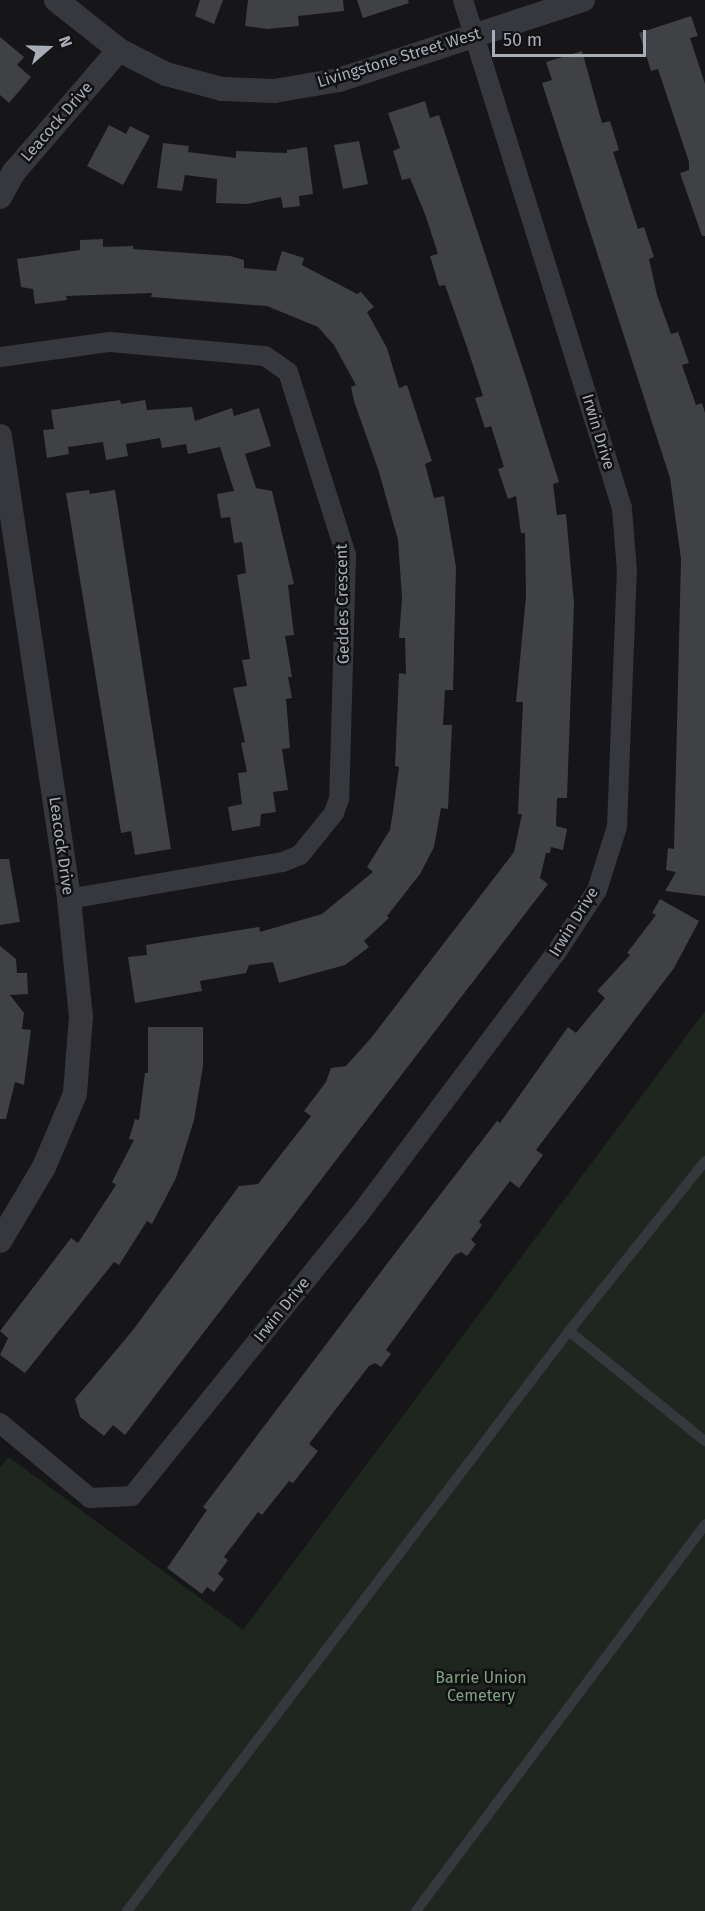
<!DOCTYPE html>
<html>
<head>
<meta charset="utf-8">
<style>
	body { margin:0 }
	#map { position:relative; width:705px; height:1911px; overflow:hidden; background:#161618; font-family:"Fira Sans",sans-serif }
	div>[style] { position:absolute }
	.green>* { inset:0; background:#1e261f }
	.building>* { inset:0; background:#404145 }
	.service>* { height:10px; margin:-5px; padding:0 5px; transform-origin:5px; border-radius:5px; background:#37383d }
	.minor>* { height:20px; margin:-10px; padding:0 10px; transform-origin:10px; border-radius:10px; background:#37383d }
	.tertiary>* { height:24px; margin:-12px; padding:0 12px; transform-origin:12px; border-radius:12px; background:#37383d }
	span { translate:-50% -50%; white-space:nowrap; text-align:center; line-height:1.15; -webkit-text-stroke:5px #111113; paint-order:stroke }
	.street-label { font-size:16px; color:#a8adb8 }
	.park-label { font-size:16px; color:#7fa381 }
	.north { position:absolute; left:18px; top:18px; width:60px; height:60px; -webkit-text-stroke:4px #111113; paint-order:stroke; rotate:70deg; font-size:16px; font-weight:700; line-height:24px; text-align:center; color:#a8adb8 }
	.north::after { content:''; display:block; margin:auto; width:21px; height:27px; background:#a8adb8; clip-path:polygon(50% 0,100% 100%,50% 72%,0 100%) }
	.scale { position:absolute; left:492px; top:30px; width:154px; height:27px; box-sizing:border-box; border:3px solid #a8adb8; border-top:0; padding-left:8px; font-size:18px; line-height:21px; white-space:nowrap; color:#a8adb8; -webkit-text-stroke:4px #111113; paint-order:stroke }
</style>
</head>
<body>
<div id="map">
	<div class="green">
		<div style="clip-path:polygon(705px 1011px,705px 1911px,0 1911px,0 1467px,9px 1457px,243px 1630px)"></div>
	</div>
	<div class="building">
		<div style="clip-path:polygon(200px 0,223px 0,214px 24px,195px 16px)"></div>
		<div style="clip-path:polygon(248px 0,343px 0,344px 11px,298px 16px,299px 26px,267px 29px,245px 26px)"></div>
		<div style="clip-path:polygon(357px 0,408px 0,409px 3px,363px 18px)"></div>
		<div style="clip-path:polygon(691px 16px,698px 36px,690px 38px,705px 84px,705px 236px,702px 236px,680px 173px,689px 170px,689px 162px,658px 69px,651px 71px,639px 33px)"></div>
		<div style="clip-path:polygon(0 37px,24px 57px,17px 65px,31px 77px,9px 103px,0 95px)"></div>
		<div style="clip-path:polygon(582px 51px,602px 123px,610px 121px,619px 150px,613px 152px,638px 229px,644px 227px,654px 257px,649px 259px,657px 295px,671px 334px,678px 332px,689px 363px,682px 365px,696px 405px,702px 403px,705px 413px,705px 896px,665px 891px,676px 872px,666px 870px,668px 848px,674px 849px,681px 559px,670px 478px,542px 83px,552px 80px,546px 62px)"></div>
		<div style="clip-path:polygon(425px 101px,430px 118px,439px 115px,526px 378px,559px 482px,553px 484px,557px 515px,566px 514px,574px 603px,567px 798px,557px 798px,556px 826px,567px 829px,563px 850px,551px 847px,550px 853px,546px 853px,540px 878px,548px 884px,125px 1435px,113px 1425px,104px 1436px,80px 1417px,75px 1399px,133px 1330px,239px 1186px,258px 1184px,279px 1157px,311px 1116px,304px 1111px,326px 1082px,331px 1068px,346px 1066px,371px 1038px,514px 852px,522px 814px,518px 814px,523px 702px,516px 702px,526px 596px,525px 533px,521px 533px,516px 496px,508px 499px,498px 469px,504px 467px,491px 426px,485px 428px,475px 398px,483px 396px,469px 353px,445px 285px,439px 286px,430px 256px,438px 254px,425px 214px,410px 178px,402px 180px,393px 151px,400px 148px,388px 113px)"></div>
		<div style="clip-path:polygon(109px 125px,126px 134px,130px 126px,150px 136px,123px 185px,87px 166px)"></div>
		<div style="clip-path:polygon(359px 141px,368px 184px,343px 189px,334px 145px)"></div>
		<div style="clip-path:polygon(163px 143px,189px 146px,188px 152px,236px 158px,236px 151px,287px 153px,287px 150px,307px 147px,313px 194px,299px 196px,300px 206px,283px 208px,281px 197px,247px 204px,216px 203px,217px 179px,185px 175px,182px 191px,157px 188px)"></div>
		<div style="clip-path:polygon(103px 239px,103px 247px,133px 246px,133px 249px,230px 256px,244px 260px,244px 268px,276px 271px,282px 251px,304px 258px,302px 265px,357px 294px,361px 292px,374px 307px,367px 312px,387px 348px,399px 388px,407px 385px,425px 440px,432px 461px,425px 464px,434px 498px,444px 496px,456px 567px,453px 690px,445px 690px,443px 725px,452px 725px,448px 809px,441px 808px,434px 847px,420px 874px,387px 916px,389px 918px,364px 941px,369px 947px,345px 965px,279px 983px,273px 962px,249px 965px,246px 973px,200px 981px,202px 991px,135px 1003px,128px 957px,147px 955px,146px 945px,259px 927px,260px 932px,322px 914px,373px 872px,367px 867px,390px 830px,393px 811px,399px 767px,395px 766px,399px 673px,406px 674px,405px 638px,399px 638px,402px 598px,398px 540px,379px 472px,354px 401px,351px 387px,356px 385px,334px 345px,318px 327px,267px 306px,151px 297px,152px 293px,66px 296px,67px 300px,35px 304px,33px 289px,21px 287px,17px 259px,80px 250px,80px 240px)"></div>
		<div style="clip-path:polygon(120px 400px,121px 404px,145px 400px,147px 410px,192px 407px,195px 421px,232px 408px,234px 416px,259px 408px,271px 446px,245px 454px,256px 488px,272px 491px,294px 584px,288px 585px,294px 635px,285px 636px,292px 677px,288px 677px,292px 698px,286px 699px,290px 748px,282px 749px,288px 790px,273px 792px,276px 812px,261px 814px,260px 826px,232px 831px,228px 807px,242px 804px,238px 773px,247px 772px,241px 743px,245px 742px,233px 688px,247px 686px,242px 660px,250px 659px,237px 575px,246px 573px,242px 542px,234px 543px,230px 517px,221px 518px,217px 494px,234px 491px,220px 447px,188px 454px,186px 444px,162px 448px,160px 438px,126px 444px,128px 456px,106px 460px,103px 442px,68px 447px,69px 454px,47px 458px,43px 430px,54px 429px,51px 410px)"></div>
		<div style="clip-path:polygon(89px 490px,90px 494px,115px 490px,171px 849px,135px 855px,131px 831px,121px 833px,66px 493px)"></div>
		<div style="clip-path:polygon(0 859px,9px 859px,20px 922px,0 925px)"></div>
		<div style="clip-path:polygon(660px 899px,699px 921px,674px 968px,536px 1150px,543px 1155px,519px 1188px,510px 1181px,479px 1222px,482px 1225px,471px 1240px,476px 1244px,467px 1256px,461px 1252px,455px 1255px,386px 1350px,391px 1354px,381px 1367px,375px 1363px,369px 1366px,309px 1444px,318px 1451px,293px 1483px,289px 1481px,262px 1515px,258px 1512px,224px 1557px,228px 1560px,218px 1574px,224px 1579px,214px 1592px,207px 1587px,202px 1594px,167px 1568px,207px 1510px,203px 1507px,399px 1248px,497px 1121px,500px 1123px,568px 1027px,576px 1033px,605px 998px,597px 991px,630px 955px,627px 953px,656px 915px,652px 913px)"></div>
		<div style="clip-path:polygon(0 946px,16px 959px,17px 973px,27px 973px,28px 994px,10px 995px,24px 1013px,22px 1029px,31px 1030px,24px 1085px,15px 1082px,6px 1119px,0 1119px)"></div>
		<div style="clip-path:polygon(148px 1027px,203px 1027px,203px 1066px,194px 1120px,176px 1178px,152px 1224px,147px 1221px,119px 1265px,114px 1262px,25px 1373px,0 1355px,8px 1338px,0 1331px,71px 1238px,78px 1243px,116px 1185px,112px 1182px,134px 1140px,129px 1139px,135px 1119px,139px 1120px,145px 1073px,148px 1073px)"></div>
	</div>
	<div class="service">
		<div style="left:569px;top:1331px;width:175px;rotate:39deg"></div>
		<div style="left:127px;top:1911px;width:729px;rotate:-52.69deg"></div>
		<div style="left:569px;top:1331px;width:218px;rotate:-51.3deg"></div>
		<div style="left:416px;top:1911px;width:483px;rotate:-53.2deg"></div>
	</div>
	<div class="minor">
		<div style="left:0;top:357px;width:111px;rotate:-7.8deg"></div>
		<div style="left:110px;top:342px;width:156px;rotate:5.2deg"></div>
		<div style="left:265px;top:356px;width:28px;rotate:35deg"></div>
		<div style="left:288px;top:372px;width:192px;rotate:72.4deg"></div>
		<div style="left:346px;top:555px;width:244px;rotate:91.6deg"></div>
		<div style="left:339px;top:799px;width:15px;rotate:110deg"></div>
		<div style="left:334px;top:813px;width:54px;rotate:129deg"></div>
		<div style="left:300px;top:855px;width:18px;rotate:158deg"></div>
		<div style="left:283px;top:862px;width:217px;rotate:170.2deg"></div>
		<div style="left:0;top:1423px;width:117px;rotate:39.8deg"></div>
		<div style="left:90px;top:1498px;width:42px;rotate:-2.7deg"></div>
		<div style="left:132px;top:1496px;width:361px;rotate:-51.1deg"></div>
		<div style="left:359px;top:1215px;width:328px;rotate:-53.1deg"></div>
		<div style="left:556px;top:953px;width:75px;rotate:-56.9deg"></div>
		<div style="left:597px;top:890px;width:66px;rotate:-72.4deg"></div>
		<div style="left:617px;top:827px;width:255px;rotate:-87.8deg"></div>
		<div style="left:627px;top:572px;width:64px;rotate:-94.5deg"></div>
		<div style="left:622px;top:508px;width:532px;rotate:-107.38deg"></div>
	</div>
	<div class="tertiary">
		<div style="left:56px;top:0;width:80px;rotate:38.4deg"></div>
		<div style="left:119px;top:50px;width:53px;rotate:27.1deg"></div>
		<div style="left:166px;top:74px;width:58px;rotate:15deg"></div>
		<div style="left:222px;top:89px;width:52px;rotate:2.2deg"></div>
		<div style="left:274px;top:91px;width:66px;rotate:-9.6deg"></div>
		<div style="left:339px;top:80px;width:257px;rotate:-18.2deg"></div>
		<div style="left:0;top:197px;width:29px;rotate:-61deg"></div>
		<div style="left:14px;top:172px;width:161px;rotate:-49.3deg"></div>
		<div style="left:0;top:436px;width:468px;rotate:81.5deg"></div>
		<div style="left:69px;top:899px;width:119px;rotate:84.2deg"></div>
		<div style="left:81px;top:1017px;width:77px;rotate:94.5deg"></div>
		<div style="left:75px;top:1094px;width:79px;rotate:113deg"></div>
		<div style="left:44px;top:1167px;width:86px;rotate:120.7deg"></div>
	</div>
	<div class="street-label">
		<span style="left:399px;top:58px;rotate:-17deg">Livingstone Street West</span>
		<span style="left:57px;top:122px;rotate:-49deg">Leacock Drive</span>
		<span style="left:598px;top:432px;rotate:73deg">Irwin Drive</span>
		<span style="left:343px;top:604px;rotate:-91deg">Geddes Crescent</span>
		<span style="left:61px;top:846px;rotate:82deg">Leacock Drive</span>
		<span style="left:574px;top:922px;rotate:-58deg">Irwin Drive</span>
		<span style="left:282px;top:1310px;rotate:-51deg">Irwin Drive</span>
	</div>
	<div class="park-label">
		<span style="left:481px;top:1687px">Barrie Union<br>Cemetery</span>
	</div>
	<div class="north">N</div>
	<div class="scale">50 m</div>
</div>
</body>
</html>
